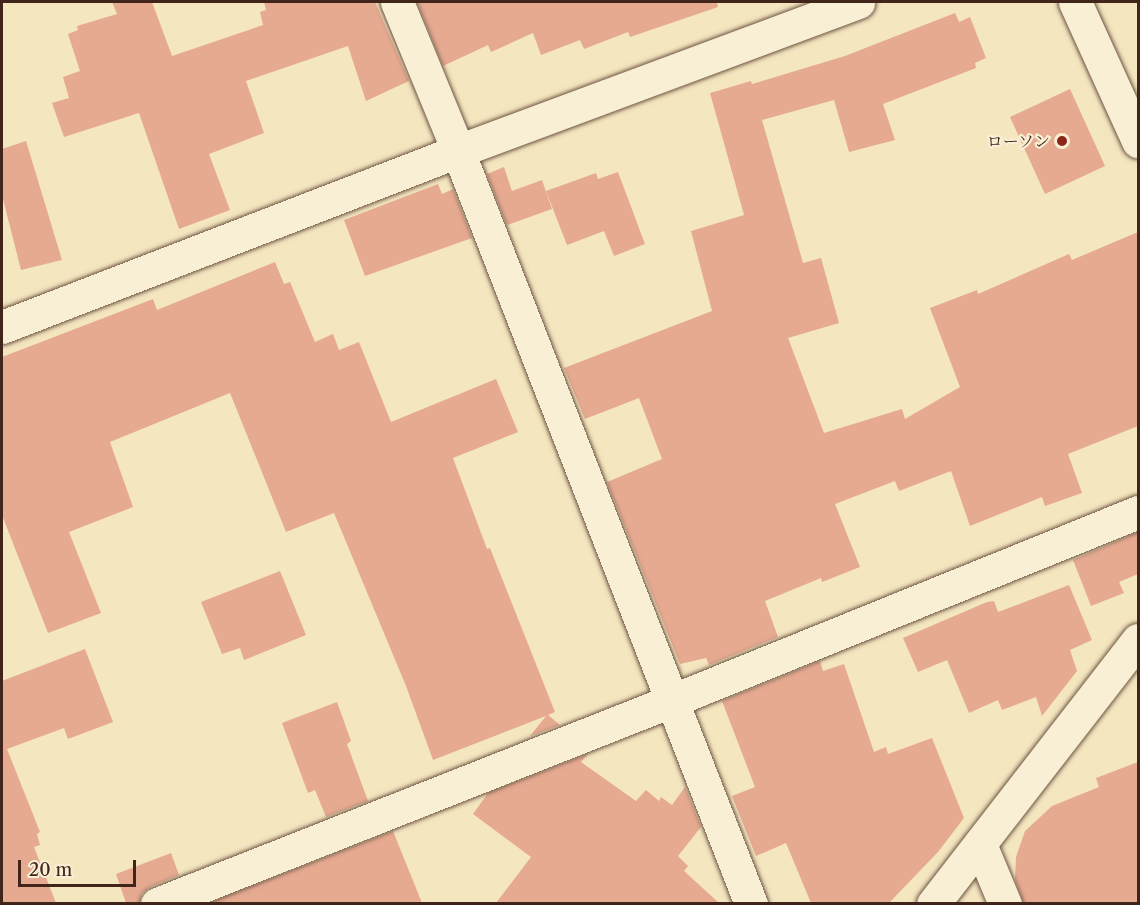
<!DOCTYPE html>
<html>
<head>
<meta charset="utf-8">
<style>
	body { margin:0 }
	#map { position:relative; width:1140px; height:905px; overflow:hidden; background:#f4e6bf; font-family:"Libre Caslon Text","Noto Serif JP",serif }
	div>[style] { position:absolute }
	.building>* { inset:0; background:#e6aa91 }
	.roads { filter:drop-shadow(0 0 2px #6e5443) drop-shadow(0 0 2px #6e5443) }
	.street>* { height:33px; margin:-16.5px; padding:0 16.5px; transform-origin:16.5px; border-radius:16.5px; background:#f8efd5 }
	.secondary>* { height:33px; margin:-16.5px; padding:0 16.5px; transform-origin:16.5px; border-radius:16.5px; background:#f8efd5 }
	.dots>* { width:16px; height:16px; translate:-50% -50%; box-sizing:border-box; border:3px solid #f8efd5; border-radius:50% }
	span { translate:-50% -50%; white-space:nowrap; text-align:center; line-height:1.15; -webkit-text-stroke:4.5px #f8efd5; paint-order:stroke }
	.poi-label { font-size:16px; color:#41241a }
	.right { translate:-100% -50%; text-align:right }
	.frame { position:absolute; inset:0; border:3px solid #41241a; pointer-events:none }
	.scale { position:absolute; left:18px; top:860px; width:118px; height:27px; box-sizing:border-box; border:3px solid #41241a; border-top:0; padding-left:8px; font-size:18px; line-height:21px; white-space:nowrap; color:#41241a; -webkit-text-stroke:4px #f8efd5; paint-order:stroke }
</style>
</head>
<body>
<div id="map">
	<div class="building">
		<div style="clip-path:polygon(112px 2px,152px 2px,172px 56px,263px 25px,260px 12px,266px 10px,264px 2px,375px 2px,409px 81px,366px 101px,348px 46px,246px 81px,264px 133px,209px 154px,230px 210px,179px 229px,139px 113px,64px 137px,52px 103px,69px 98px,63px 77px,80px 71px,68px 34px,78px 30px,77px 26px,117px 14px)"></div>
		<div style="clip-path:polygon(417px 2px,717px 2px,718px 7px,630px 37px,628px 32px,584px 49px,580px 40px,541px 55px,533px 33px,491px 52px,488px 45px,443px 66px)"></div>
		<div style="clip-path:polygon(955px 13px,959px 22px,970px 17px,986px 58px,975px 63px,976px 68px,883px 104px,895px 140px,849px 152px,834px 100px,762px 120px,803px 263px,821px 258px,839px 323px,788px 338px,824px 433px,902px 409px,905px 419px,960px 387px,930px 308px,977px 290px,978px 294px,1069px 254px,1072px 260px,1138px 232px,1138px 426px,1068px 454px,1082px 493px,1045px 506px,1042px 497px,970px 526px,951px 471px,899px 491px,895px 481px,835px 504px,860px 567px,822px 582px,821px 578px,765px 601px,778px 637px,709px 665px,706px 658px,680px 664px,607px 482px,662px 459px,639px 398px,585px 419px,564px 368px,712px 311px,691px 231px,744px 215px,710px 93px,751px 81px,752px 84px,845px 56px)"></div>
		<div style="clip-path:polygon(1070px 89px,1105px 166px,1045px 194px,1010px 117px)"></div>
		<div style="clip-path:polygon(26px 141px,62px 260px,21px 270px,2px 195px,2px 149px)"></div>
		<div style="clip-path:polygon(504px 167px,512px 191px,542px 180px,552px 209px,507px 225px,487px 174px)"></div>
		<div style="clip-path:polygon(618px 172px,645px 244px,614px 256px,604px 231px,567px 245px,546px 191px,596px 173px,598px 179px)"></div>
		<div style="clip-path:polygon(438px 184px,442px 194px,453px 189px,472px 238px,365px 276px,344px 220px)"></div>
		<div style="clip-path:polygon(275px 262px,284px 284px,290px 282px,315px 342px,333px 334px,339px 350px,359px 342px,391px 422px,496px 379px,518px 432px,453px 458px,487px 549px,490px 548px,555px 712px,548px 715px,560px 725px,530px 736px,546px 716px,433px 760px,406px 686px,334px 513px,286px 532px,230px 393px,110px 442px,133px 507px,69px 532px,101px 613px,48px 633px,2px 515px,2px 357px,153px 299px,157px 310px)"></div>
		<div style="clip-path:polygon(1138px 532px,1138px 574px,1119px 582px,1124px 593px,1091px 606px,1073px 560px)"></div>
		<div style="clip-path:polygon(280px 571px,306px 635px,244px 660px,240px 648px,222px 654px,201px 602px)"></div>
		<div style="clip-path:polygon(1069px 585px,1092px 640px,1070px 650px,1077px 671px,1042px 716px,1036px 697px,1002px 710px,998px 700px,969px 713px,947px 660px,918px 672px,903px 638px,987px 602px,994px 601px,998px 612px)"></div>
		<div style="clip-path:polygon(85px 649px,113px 722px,68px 739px,64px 728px,7px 749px,40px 832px,37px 834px,40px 845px,34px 847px,56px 903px,2px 903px,2px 681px)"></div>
		<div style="clip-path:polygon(820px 661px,823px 671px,844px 664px,874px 752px,886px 747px,888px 754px,932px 738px,964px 818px,938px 852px,889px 903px,811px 903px,786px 843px,756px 856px,732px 796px,755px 787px,722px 701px)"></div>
		<div style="clip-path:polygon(337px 702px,351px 741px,347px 744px,368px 801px,326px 817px,315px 790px,308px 793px,282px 723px)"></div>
		<div style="clip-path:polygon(588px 754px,581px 762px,636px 801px,646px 790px,659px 801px,661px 797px,672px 805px,685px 787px,701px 827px,678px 856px,688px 866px,684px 871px,719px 903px,496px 903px,531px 857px,473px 814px,488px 793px)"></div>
		<div style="clip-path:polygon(1138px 762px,1138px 903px,1023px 903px,1015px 879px,1016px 857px,1025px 831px,1052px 806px,1099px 787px,1096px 778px)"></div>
		<div style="clip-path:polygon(393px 831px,422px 903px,209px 903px)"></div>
		<div style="clip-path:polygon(171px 853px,179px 875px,150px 887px,142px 893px,139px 903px,126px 903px,116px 874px)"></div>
	</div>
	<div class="roads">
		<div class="street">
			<div style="left:397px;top:2px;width:161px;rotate:67.7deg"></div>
			<div style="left:458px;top:151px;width:808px;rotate:68.74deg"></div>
			<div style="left:1075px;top:2px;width:153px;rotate:65.6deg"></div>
			<div style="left:980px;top:844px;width:65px;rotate:67.4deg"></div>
			<div style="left:157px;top:904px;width:553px;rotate:-21.55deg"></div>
			<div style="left:671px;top:701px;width:504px;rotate:-22.03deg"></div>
			<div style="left:933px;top:904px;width:334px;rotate:-52.2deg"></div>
		</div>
		<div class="secondary">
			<div style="left:2px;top:327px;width:489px;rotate:-21.1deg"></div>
			<div style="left:458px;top:151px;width:427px;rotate:-20.4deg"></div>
		</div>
	</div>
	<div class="dots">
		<div style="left:1062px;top:141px;background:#8f2418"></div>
	</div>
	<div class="poi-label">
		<span class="right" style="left:1050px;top:141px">ローソン</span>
	</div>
	<div class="frame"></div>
	<div class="scale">20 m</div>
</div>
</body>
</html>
